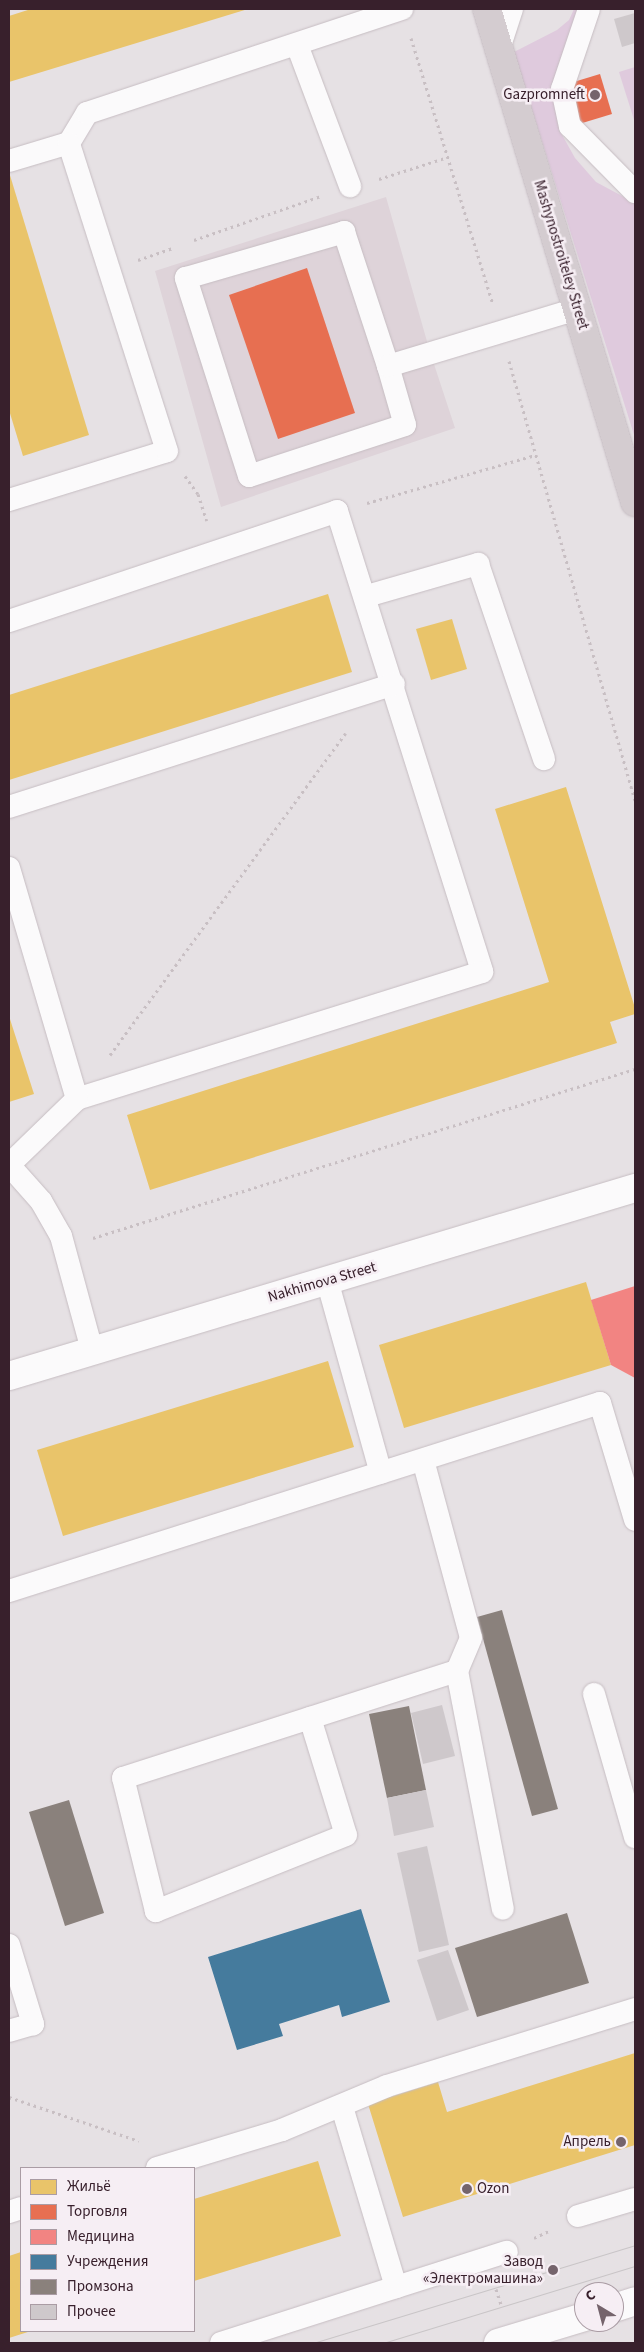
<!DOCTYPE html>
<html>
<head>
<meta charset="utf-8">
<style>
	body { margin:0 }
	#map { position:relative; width:644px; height:2352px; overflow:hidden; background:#e6e1e4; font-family:"Source Sans 3",sans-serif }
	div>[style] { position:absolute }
	.built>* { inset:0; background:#ded3d9 }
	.green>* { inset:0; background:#dfcadd }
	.homes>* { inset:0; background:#e9c46a }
	.shops>* { inset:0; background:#e76f51 }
	.health>* { inset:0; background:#f28482 }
	.public>* { inset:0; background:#457b9d }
	.industry>* { inset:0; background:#8a817c }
	.building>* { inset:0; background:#cec8cb }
	.path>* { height:3px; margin-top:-1.5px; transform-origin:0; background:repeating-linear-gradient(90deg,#c8bfc3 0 2.5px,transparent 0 6.5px) }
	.roads { filter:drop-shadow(0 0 1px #c6bdc2) drop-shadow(0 0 1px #c6bdc2) }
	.service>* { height:22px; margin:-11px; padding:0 11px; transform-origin:11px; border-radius:11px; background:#fbfafb }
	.minor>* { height:28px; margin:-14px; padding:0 14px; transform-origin:14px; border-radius:14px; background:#fbfafb }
	.secondary>* { height:28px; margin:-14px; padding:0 14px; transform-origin:14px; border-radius:14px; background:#fbfafb }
	.primary>* { height:28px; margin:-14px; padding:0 14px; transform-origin:14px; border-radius:14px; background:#d4ccd0 }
	.tram>* { height:1px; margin:-0.5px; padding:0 0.5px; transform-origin:0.5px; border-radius:0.5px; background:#c9c5c7 }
	.dots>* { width:14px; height:14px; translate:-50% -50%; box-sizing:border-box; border:2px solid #f6eef4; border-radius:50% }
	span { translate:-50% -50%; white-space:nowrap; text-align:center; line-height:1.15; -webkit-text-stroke:5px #f6eef4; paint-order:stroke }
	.poi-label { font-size:15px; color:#38202c }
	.right { translate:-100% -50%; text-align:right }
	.left { translate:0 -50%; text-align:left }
	.street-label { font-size:15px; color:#38202c }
	.frame { position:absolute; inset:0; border:10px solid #38202c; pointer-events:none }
	.legend { position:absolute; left:20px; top:2167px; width:175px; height:165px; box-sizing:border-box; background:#f6eef4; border:1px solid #aa9ca4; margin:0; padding:6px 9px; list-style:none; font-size:15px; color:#38202c }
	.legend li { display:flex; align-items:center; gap:10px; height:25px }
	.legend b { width:25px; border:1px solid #aa9ca4 }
	.north { position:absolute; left:574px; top:2282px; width:50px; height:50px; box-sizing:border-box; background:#f6eef4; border:1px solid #aa9ca4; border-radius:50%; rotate:323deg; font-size:14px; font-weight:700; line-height:20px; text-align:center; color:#38202c }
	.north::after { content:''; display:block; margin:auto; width:18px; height:22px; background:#75646c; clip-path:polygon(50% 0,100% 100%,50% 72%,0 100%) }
</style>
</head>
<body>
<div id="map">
	<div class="built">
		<div style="clip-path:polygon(386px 197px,430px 352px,455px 428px,221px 507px,155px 271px)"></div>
	</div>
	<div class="green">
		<div style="clip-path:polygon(574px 9px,581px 9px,555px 100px,561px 133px,575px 158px,596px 182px,635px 203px,635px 438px,514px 52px,557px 30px,569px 20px)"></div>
		<div style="clip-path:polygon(635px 67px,635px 123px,619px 72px)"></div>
	</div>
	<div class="homes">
		<div style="clip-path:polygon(31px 9px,248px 9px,9px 82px,9px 16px)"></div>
		<div style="clip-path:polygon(9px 172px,89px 435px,23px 456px,9px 410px)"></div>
		<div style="clip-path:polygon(328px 594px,352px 672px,9px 780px,9px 695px)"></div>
		<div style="clip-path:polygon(452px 619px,467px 669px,431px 680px,416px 629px)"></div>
		<div style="clip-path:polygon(566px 787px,635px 1008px,635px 1014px,610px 1022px,617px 1043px,150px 1190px,127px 1115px,549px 982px,495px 809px)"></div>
		<div style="clip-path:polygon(9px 1016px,34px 1094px,9px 1102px)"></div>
		<div style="clip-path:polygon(586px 1282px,611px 1365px,404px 1428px,379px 1345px)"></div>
		<div style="clip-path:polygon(328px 1361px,354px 1447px,63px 1536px,37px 1450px)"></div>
		<div style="clip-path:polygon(635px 2053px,635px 2145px,403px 2217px,368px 2104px,438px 2082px,447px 2112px)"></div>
		<div style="clip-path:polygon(318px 2161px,341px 2236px,194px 2281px,194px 2199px)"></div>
		<div style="clip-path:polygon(21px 2252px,21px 2331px,31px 2331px,9px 2338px,9px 2256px)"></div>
	</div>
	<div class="shops">
		<div style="clip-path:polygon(600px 74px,612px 114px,579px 124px,567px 84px)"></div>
		<div style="clip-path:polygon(307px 268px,355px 413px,278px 439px,229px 295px)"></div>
	</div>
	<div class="health">
		<div style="clip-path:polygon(635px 1286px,635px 1378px,611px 1365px,591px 1300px)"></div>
	</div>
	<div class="public">
		<div style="clip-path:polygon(361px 1909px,390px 2002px,342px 2017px,339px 2005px,279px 2024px,283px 2036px,237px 2050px,208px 1957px)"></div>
	</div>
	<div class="industry">
		<div style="clip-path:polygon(502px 1610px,558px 1809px,532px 1816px,477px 1617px)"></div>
		<div style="clip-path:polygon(409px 1706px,426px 1790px,387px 1798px,369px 1714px)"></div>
		<div style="clip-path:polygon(69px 1800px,104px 1913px,65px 1926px,29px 1812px)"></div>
		<div style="clip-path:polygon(567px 1913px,589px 1983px,477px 2017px,455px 1948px)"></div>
	</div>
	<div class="building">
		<div style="clip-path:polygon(635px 13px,635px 43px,622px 47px,614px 19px)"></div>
		<div style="clip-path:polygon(442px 1705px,455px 1756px,423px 1764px,411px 1713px)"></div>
		<div style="clip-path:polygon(426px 1790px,434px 1827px,394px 1836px,387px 1798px)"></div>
		<div style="clip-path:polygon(427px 1846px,449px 1945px,419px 1952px,397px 1853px)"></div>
		<div style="clip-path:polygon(448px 1950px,469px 2010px,437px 2021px,417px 1960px)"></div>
	</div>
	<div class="path">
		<div style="left:411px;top:38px;width:276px;rotate:72.9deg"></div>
		<div style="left:379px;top:179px;width:72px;rotate:-17.7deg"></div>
		<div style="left:194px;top:240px;width:134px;rotate:-19.1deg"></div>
		<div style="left:138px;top:260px;width:36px;rotate:-19deg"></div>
		<div style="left:509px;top:361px;width:457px;rotate:74deg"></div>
		<div style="left:185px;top:476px;width:22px;rotate:54deg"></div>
		<div style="left:198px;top:494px;width:28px;rotate:72deg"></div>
		<div style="left:367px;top:503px;width:175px;rotate:-15.9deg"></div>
		<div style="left:110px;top:1055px;width:399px;rotate:-53.8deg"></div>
		<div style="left:93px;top:1238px;width:568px;rotate:-17.32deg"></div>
		<div style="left:9px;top:2097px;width:137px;rotate:18.7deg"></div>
		<div style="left:534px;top:2238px;width:19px;rotate:-25deg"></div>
		<div style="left:496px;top:2289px;width:19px;rotate:72deg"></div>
	</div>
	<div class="roads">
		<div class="service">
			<div style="left:589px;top:9px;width:84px;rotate:108.6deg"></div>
			<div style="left:562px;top:89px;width:38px;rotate:78deg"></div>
			<div style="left:570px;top:126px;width:93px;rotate:45.4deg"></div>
			<div style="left:297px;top:45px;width:151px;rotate:69.4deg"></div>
			<div style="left:499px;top:49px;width:42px;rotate:-72deg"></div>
			<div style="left:9px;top:161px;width:63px;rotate:-16.7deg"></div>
			<div style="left:69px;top:143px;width:35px;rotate:-59deg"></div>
			<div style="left:87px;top:113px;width:332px;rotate:-18.3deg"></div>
			<div style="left:388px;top:366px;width:61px;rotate:73.9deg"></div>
			<div style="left:405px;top:425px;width:164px;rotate:161.9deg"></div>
			<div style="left:249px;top:476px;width:208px;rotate:-107.7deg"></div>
			<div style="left:186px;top:278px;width:165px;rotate:-16.2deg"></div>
			<div style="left:344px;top:232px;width:141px;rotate:71.8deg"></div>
			<div style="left:388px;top:366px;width:197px;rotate:-16.8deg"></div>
			<div style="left:9px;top:500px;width:165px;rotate:-17.2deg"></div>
			<div style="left:167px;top:451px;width:323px;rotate:-107.7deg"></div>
			<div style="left:367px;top:596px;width:116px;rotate:-16.1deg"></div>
			<div style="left:478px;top:564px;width:206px;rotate:71.3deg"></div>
			<div style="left:9px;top:621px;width:346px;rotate:-18.5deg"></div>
			<div style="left:337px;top:511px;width:483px;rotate:72.5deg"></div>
			<div style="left:482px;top:972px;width:424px;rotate:162.6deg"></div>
			<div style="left:9px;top:807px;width:404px;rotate:-17.7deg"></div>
			<div style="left:9px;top:868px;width:241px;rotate:73.6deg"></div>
			<div style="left:77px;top:1099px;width:95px;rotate:135.9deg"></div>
			<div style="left:9px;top:1165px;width:48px;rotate:48.4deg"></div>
			<div style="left:41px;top:1201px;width:40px;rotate:60.3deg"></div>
			<div style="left:61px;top:1236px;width:118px;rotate:74.8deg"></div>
			<div style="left:327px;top:1280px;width:200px;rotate:74.4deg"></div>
			<div style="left:423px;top:1460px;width:184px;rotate:74.9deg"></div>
			<div style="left:471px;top:1638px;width:36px;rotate:113deg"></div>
			<div style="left:457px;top:1671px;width:242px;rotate:79.1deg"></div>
			<div style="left:9px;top:1591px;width:620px;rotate:-17.65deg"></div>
			<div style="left:600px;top:1403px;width:122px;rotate:73.3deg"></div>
			<div style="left:594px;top:1694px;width:149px;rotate:74deg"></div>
			<div style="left:310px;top:1718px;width:122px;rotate:72.9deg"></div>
			<div style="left:346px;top:1835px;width:205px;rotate:158.2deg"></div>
			<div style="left:156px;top:1911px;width:137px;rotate:-103.9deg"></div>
			<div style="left:123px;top:1778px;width:351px;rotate:-17.8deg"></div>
			<div style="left:9px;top:1945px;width:83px;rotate:73.1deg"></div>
			<div style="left:33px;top:2024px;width:25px;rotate:164deg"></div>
			<div style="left:342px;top:2107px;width:188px;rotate:73.3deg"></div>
			<div style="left:157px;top:2168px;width:131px;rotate:-16.9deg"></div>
			<div style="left:282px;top:2130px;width:114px;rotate:-22.7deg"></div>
			<div style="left:387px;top:2086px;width:260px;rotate:-17.2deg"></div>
			<div style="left:9px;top:2212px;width:13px;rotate:-18deg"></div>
			<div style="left:578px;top:2216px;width:59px;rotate:-16.6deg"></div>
			<div style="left:221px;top:2343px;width:300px;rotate:-17.7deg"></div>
		</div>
		<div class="minor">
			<div style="left:9px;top:1376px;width:654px;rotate:-16.72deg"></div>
		</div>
		<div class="secondary">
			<div style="left:614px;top:2308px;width:22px;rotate:-18deg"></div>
			<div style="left:498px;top:2343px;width:90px;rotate:-16.8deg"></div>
		</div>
		<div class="primary">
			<div style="left:487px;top:9px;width:515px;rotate:73.29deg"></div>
		</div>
	</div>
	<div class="tram">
		<div style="left:313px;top:2343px;width:337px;rotate:-16.9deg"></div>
		<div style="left:383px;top:2343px;width:264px;rotate:-17deg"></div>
	</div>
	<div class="dots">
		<div style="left:595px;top:95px;background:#75646c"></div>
		<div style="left:621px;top:2142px;background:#75646c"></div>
		<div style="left:467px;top:2189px;background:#75646c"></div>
		<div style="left:553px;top:2270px;background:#75646c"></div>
	</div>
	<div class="poi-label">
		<span class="right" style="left:585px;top:95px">Gazpromneft</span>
		<span class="right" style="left:611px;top:2142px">Апрель</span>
		<span class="left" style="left:477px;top:2189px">Ozon</span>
		<span class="right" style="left:543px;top:2270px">Завод<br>«Электромашина»</span>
	</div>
	<div class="street-label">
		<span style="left:561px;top:255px;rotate:73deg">Mashynostroiteley Street</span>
		<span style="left:322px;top:1282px;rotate:-16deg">Nakhimova Street</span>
	</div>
	<div class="frame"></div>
	<ul class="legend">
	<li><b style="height:14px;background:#e9c46a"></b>Жильё</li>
	<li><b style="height:14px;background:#e76f51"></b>Торговля</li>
	<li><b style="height:14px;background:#f28482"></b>Медицина</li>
	<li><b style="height:14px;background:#457b9d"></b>Учреждения</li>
	<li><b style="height:14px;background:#8a817c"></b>Промзона</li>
	<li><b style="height:14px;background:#cec8cb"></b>Прочее</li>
	</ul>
	<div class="north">С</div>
</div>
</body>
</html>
